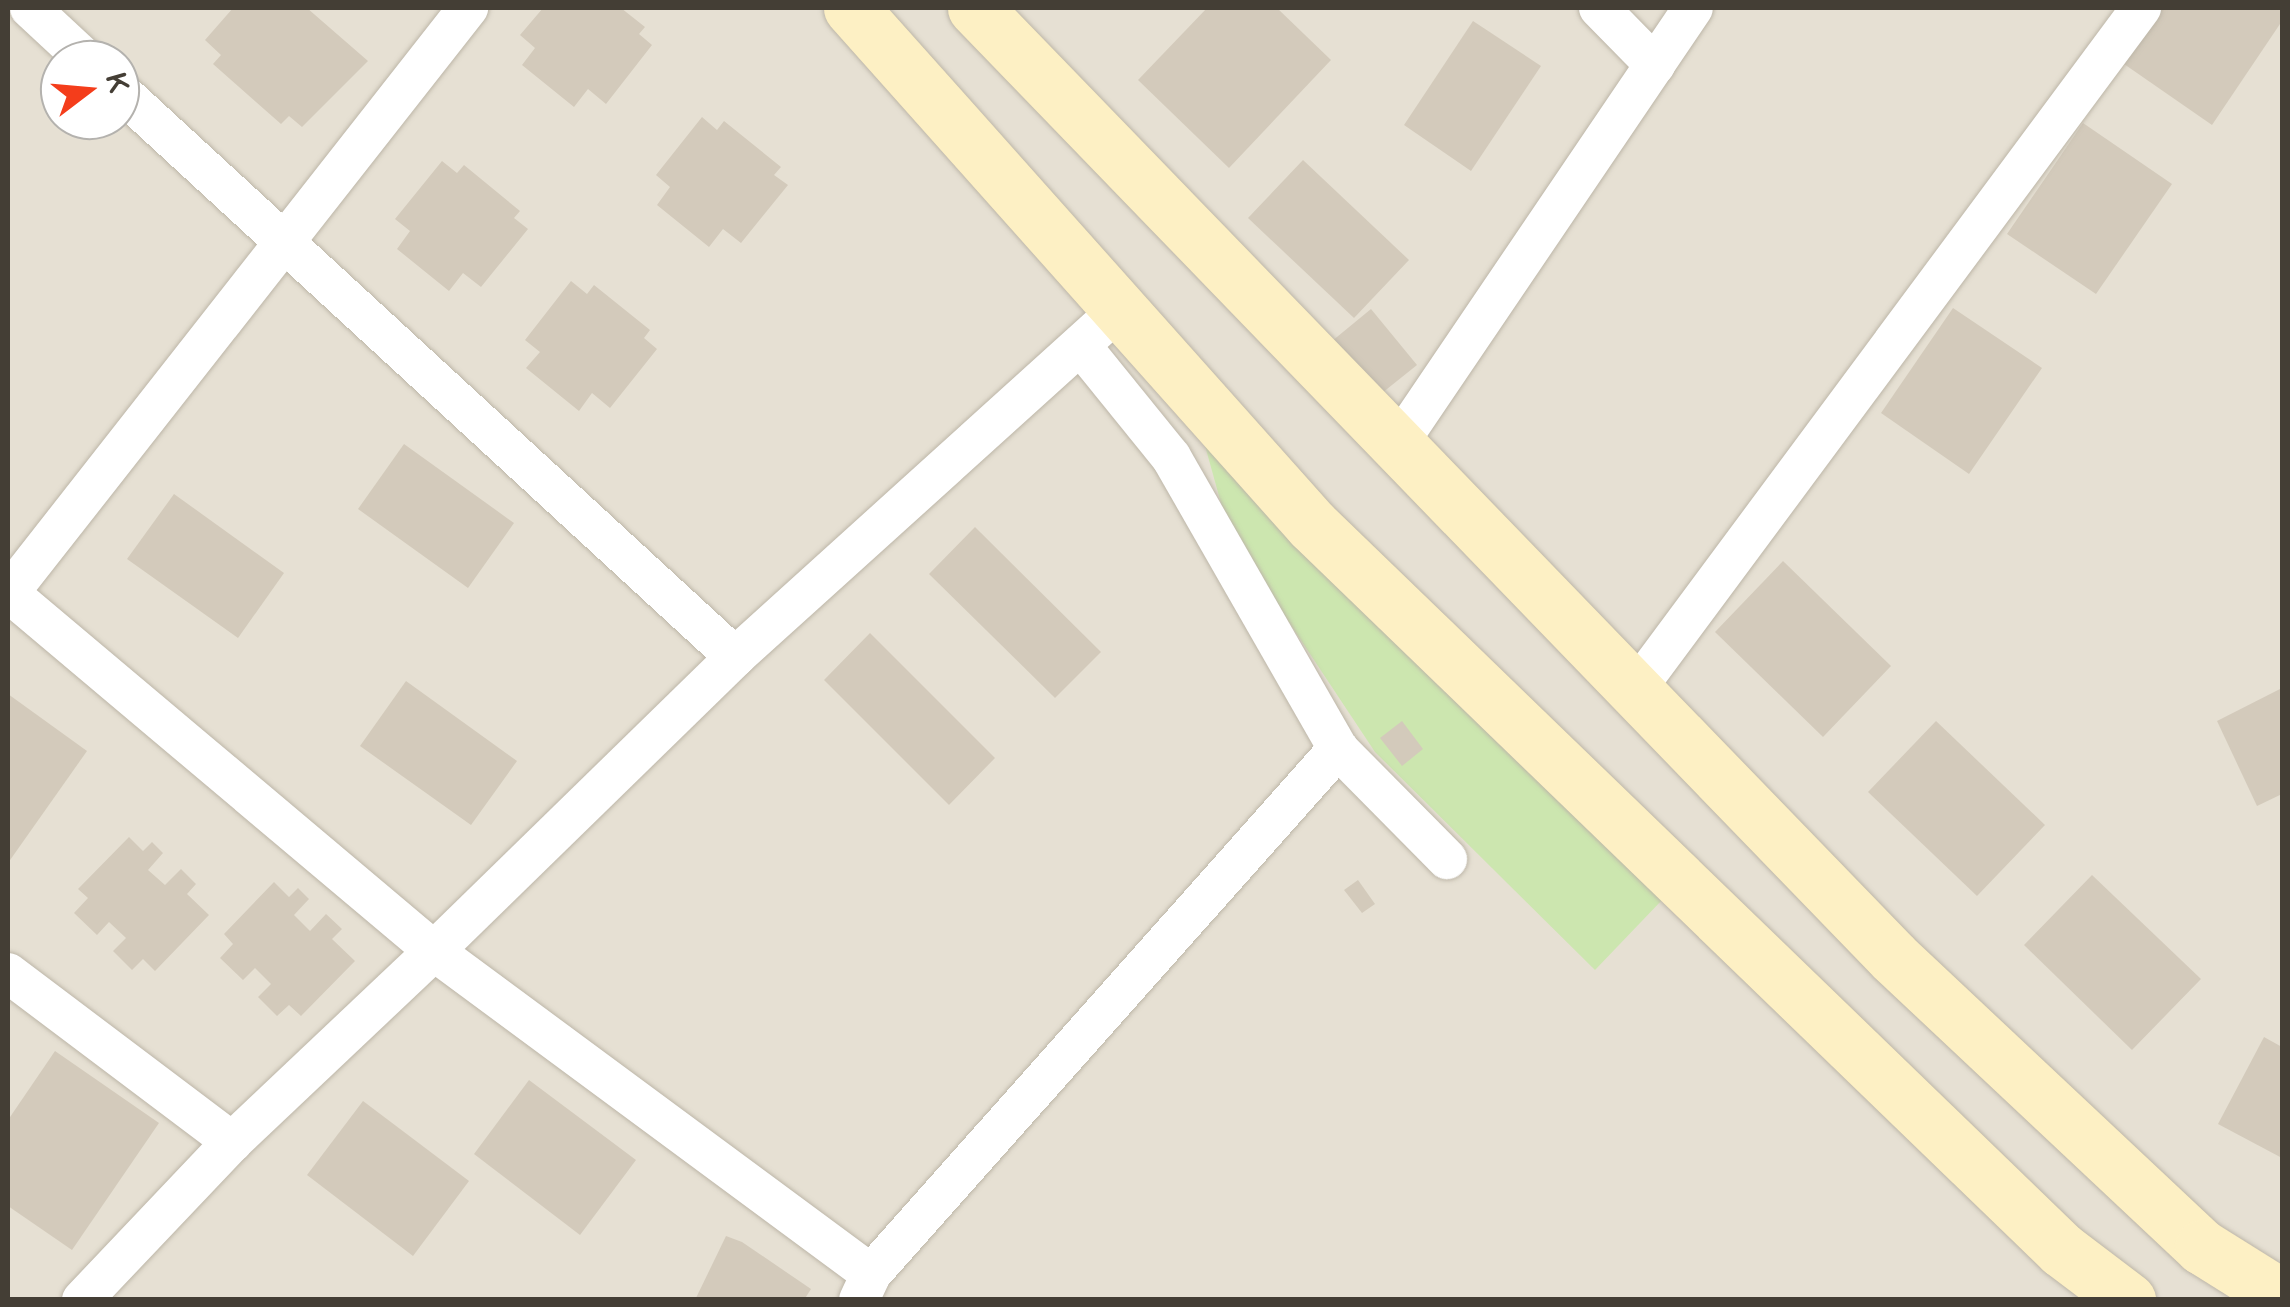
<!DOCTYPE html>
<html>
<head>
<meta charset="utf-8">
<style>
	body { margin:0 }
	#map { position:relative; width:2290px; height:1307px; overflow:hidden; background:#f2eee5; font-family:"Varela Round",sans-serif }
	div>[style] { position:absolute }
	.residential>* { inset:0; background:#e6e0d3 }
	.green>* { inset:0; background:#cce6af }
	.building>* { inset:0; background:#d3cabb }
	.roads { filter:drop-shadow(0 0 2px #bdb6a8) drop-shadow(0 0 2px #bdb6a8) }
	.minor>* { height:40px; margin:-20px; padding:0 20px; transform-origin:20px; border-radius:20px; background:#fff }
	.secondary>* { height:55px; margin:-27.5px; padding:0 27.5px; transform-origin:27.5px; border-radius:27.5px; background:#fdf0c4 }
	span { translate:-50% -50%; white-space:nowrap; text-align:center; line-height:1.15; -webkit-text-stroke:8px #fff; paint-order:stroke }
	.frame { position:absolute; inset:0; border:10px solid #443e35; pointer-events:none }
	.north { position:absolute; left:40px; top:40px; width:100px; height:100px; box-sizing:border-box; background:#fff; border:2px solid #b4b2ae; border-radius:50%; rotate:74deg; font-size:28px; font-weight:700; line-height:40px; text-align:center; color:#443e35 }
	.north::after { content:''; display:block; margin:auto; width:35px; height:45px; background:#f43d1b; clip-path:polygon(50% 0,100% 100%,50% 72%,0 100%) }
</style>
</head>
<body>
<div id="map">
	<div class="residential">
		<div style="clip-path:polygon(evenodd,8px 8px,2282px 8px,2282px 1299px,8px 1300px,8px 8px,60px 60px,120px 60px,120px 120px,60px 120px,60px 60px)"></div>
	</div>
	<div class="green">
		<div style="clip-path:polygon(1204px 442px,1663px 899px,1595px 970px,1375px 752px,1229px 532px)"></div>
	</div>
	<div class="building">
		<div style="clip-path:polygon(233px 8px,307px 8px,368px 61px,302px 127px,289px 116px,281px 124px,213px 64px,221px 55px,205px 40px)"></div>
		<div style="clip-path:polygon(543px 8px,621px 8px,645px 27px,639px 34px,652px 45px,606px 104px,588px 89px,574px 107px,522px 65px,535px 48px,520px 35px)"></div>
		<div style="clip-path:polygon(1207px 8px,1277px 8px,1331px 60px,1229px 168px,1138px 80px)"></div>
		<div style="clip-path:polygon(2162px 8px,2282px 8px,2282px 21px,2212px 125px,2124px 64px)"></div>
		<div style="clip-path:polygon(1473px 21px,1541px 66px,1471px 171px,1404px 125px)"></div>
		<div style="clip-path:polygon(702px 117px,717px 130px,724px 121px,781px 167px,774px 175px,788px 185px,741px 243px,723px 229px,709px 247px,657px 205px,670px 187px,656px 175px)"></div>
		<div style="clip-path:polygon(2083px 123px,2172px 184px,2096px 294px,2007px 234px)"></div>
		<div style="clip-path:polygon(1303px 160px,1409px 260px,1354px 318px,1248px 218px)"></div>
		<div style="clip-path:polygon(442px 161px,457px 173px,464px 165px,520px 211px,514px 218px,528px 229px,481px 287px,463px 273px,449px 291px,397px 249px,410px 231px,395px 219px)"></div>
		<div style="clip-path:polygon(571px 281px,587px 294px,594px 285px,650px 330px,644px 338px,657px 349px,610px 408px,592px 393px,579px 411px,526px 368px,540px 352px,525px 340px)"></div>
		<div style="clip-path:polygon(1953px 308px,2042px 368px,1969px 474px,1881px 413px)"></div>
		<div style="clip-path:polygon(1371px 309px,1417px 365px,1372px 401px,1326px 346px)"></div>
		<div style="clip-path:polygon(404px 444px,514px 523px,468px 588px,358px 509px)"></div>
		<div style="clip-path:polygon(174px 494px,284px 573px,238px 638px,127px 559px)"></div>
		<div style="clip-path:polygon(975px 527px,1101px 652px,1055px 698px,929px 574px)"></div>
		<div style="clip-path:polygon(1783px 561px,1891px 666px,1823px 737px,1715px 632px)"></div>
		<div style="clip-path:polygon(870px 633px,995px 758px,949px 805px,824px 680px)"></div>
		<div style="clip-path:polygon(406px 681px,517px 761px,471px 825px,360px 746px)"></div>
		<div style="clip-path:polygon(2282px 688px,2282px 794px,2257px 806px,2217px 721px)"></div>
		<div style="clip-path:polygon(8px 694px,87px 751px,8px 863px)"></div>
		<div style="clip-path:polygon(1402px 721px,1423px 749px,1402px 766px,1380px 738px)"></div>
		<div style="clip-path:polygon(1936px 721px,2045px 825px,1977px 896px,1868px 792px)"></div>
		<div style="clip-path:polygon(129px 837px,143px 851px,152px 842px,163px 853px,148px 870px,165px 885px,181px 869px,196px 884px,187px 894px,209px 915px,155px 971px,143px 959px,132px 970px,113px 951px,126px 938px,109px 922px,97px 935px,74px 913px,88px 898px,78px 889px)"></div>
		<div style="clip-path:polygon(2092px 875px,2201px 979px,2132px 1050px,2024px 945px)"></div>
		<div style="clip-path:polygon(1358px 880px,1375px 904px,1362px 913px,1344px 890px)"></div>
		<div style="clip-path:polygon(274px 882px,289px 897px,298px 888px,309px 899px,294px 915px,310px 931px,326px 914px,342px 929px,332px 939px,355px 961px,301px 1016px,289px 1005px,277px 1016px,258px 997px,271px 984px,255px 968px,243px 980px,220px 958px,233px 944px,224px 934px)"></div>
		<div style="clip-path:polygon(2264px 1037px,2282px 1047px,2282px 1158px,2218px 1124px)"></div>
		<div style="clip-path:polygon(55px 1051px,159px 1123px,72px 1250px,8px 1206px,8px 1120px)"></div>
		<div style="clip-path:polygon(529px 1080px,636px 1160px,580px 1235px,474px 1154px)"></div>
		<div style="clip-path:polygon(363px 1101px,469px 1181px,413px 1256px,307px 1175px)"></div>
		<div style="clip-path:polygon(726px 1236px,742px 1242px,811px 1289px,804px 1300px,695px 1300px)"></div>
	</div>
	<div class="roads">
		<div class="minor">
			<div style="left:30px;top:8px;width:76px;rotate:42.9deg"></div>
			<div style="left:1599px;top:8px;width:80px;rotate:45.5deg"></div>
			<div style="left:120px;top:91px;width:836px;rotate:42.62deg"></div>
			<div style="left:1081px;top:346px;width:143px;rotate:51deg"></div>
			<div style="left:1171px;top:457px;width:336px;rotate:60.2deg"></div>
			<div style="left:1338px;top:749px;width:155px;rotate:45.3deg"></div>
			<div style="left:1395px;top:448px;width:531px;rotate:-55.89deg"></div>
			<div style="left:1633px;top:693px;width:853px;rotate:-53.44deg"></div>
			<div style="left:8px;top:973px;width:281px;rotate:37deg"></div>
			<div style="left:871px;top:1274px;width:543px;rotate:-143.53deg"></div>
			<div style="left:434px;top:951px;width:421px;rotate:-44.3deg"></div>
			<div style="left:735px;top:657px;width:522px;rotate:-42.13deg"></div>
			<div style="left:82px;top:1300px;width:218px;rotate:-46.5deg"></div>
			<div style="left:232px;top:1142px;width:278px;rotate:-43.4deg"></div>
			<div style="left:434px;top:951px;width:556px;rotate:-139.89deg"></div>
			<div style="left:9px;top:593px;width:744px;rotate:-51.88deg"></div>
			<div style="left:859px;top:1300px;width:29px;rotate:-65deg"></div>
			<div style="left:871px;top:1274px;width:703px;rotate:-48.35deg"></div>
		</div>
		<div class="secondary">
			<div style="left:851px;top:8px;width:693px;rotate:48.28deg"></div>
			<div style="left:1312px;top:525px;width:1043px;rotate:44.03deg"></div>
			<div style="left:2062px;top:1250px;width:83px;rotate:37.1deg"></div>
			<div style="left:975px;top:8px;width:1320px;rotate:45.95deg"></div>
			<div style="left:1893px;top:957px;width:424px;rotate:43.2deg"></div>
			<div style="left:2202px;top:1247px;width:94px;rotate:32deg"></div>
		</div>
	</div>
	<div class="frame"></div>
	<div class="north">K</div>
</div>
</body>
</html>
